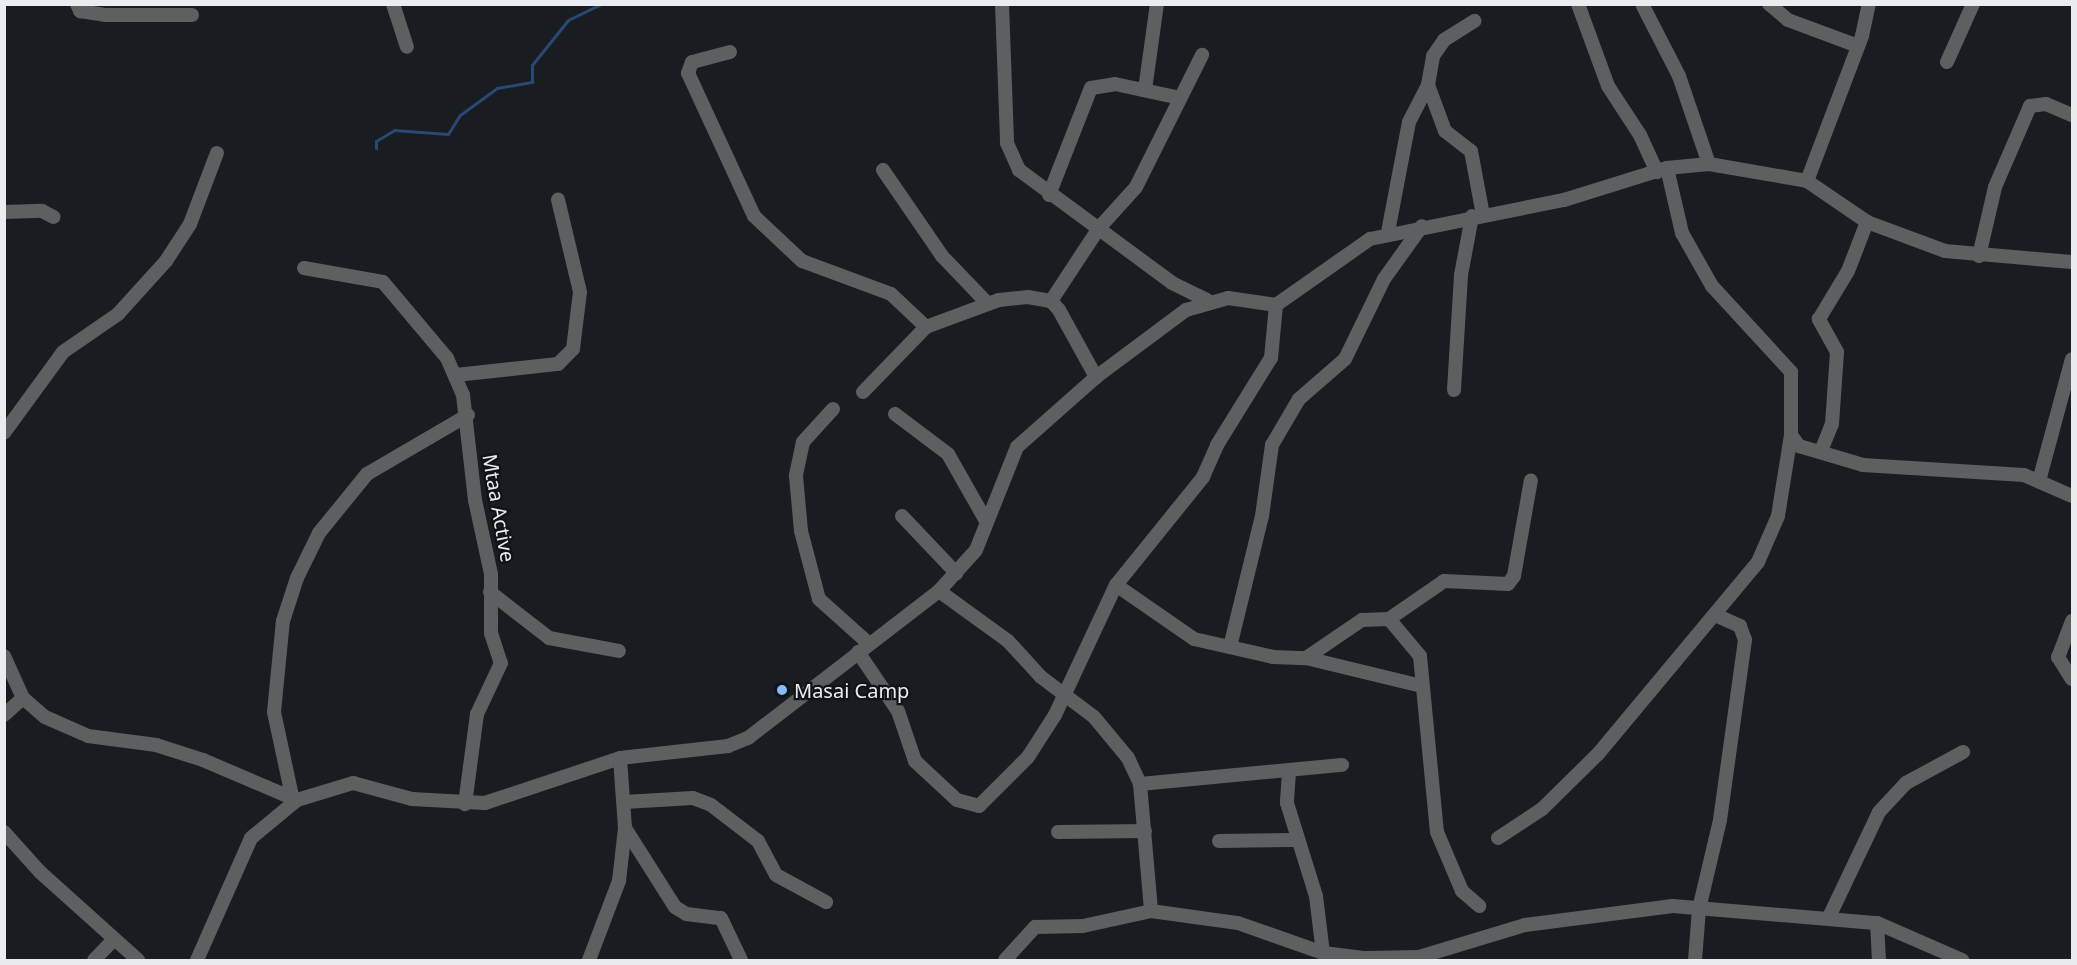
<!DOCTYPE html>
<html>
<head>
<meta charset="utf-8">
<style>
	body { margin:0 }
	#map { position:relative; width:2077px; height:965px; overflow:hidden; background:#191c20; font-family:"Noto Sans",sans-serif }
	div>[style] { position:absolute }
	.stream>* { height:3px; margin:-1.5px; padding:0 1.5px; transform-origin:1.5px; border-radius:1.5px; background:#274973 }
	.minor>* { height:14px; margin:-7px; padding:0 7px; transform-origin:7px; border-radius:7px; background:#5d5f61 }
	.dots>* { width:16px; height:16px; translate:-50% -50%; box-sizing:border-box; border:3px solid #101317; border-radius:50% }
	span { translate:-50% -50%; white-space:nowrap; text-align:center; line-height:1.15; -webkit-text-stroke:4.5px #101317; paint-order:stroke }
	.street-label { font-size:20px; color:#eaecef }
	.poi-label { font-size:20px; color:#eaecef }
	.left { translate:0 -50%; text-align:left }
	.frame { position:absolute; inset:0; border:6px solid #eaecef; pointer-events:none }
</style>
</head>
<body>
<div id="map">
	<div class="stream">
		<div style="left:376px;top:148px;width:7px;rotate:-90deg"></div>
		<div style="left:376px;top:141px;width:21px;rotate:-31deg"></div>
		<div style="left:394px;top:130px;width:54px;rotate:4.2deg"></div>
		<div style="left:448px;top:134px;width:22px;rotate:-58deg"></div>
		<div style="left:460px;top:115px;width:46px;rotate:-36.1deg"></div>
		<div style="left:497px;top:88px;width:36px;rotate:-10deg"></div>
		<div style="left:532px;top:82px;width:17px;rotate:-90deg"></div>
		<div style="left:532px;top:65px;width:58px;rotate:-51.3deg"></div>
		<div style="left:568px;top:20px;width:37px;rotate:-26deg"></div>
	</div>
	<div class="minor">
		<div style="left:77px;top:4px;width:8px;rotate:67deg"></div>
		<div style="left:80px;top:11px;width:25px;rotate:9deg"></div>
		<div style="left:105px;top:15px;width:87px"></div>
		<div style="left:393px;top:4px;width:45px;rotate:72deg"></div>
		<div style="left:1002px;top:4px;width:139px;rotate:87.9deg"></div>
		<div style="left:1007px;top:143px;width:30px;rotate:66deg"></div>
		<div style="left:1019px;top:170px;width:190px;rotate:36.4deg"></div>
		<div style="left:1172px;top:283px;width:39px;rotate:26deg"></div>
		<div style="left:1578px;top:4px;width:87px;rotate:69.9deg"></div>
		<div style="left:1608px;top:86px;width:59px;rotate:56.9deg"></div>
		<div style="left:1640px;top:135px;width:41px;rotate:65.3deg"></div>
		<div style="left:1769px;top:4px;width:25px;rotate:40deg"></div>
		<div style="left:1788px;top:20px;width:75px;rotate:20.4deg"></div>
		<div style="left:1643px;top:6px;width:79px;rotate:62.8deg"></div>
		<div style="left:1679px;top:76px;width:93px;rotate:71.2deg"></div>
		<div style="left:730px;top:52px;width:39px;rotate:165deg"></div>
		<div style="left:692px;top:62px;width:12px;rotate:110deg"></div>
		<div style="left:688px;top:73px;width:157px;rotate:65.2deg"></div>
		<div style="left:754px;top:216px;width:66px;rotate:43.2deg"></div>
		<div style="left:802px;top:261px;width:95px;rotate:20.3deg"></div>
		<div style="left:891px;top:294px;width:48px;rotate:43.3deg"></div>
		<div style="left:1947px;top:62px;width:64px;rotate:-65.9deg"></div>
		<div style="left:1428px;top:85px;width:49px;rotate:69.7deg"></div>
		<div style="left:1445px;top:131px;width:33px;rotate:38deg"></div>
		<div style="left:1471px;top:151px;width:65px;rotate:79.4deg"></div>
		<div style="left:1145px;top:90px;width:87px;rotate:-82.1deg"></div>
		<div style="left:1667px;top:168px;width:67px;rotate:77deg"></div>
		<div style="left:1682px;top:233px;width:61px;rotate:60.5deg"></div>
		<div style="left:1712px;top:286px;width:117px;rotate:47.4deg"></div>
		<div style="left:1791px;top:372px;width:63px;rotate:90deg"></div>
		<div style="left:1791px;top:435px;width:14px;rotate:54deg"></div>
		<div style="left:1799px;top:446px;width:67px;rotate:16.5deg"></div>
		<div style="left:1863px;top:465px;width:161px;rotate:3.6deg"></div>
		<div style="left:2024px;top:475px;width:52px;rotate:23.6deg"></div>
		<div style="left:883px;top:170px;width:104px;rotate:55.5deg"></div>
		<div style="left:942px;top:256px;width:66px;rotate:46.2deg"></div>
		<div style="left:1807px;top:181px;width:155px;rotate:-69.2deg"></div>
		<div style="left:1862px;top:36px;width:33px;rotate:-78deg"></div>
		<div style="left:1049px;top:195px;width:115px;rotate:-68.6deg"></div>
		<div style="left:1091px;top:88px;width:24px;rotate:-9deg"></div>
		<div style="left:1115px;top:84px;width:66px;rotate:12.2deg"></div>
		<div style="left:4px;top:212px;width:38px;rotate:-2deg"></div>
		<div style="left:42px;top:211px;width:13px;rotate:27deg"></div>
		<div style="left:1388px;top:232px;width:112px;rotate:-79.2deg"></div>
		<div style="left:1409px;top:122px;width:42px;rotate:-62.8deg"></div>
		<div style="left:1428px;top:85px;width:29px;rotate:-80deg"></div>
		<div style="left:1433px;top:56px;width:19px;rotate:-55deg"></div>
		<div style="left:1444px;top:40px;width:36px;rotate:-32deg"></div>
		<div style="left:1979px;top:256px;width:71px;rotate:-76.9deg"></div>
		<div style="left:1995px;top:187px;width:88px;rotate:-66.6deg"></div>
		<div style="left:2030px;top:106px;width:16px;rotate:-7deg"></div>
		<div style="left:2046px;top:104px;width:28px;rotate:23deg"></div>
		<div style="left:304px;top:268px;width:80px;rotate:10deg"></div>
		<div style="left:383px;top:282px;width:99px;rotate:49.9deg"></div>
		<div style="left:447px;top:358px;width:40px;rotate:66.6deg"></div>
		<div style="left:463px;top:395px;width:106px;rotate:83.5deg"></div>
		<div style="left:475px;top:500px;width:76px;rotate:77.8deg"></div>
		<div style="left:491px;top:574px;width:59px;rotate:90deg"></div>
		<div style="left:491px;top:633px;width:32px;rotate:72deg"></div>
		<div style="left:501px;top:663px;width:56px;rotate:115.2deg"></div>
		<div style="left:477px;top:714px;width:91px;rotate:97.6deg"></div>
		<div style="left:1051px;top:301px;width:87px;rotate:-56.7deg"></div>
		<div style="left:1099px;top:228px;width:55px;rotate:-47.9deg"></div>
		<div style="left:1136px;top:187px;width:148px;rotate:-63.4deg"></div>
		<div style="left:456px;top:375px;width:103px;rotate:-6.2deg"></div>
		<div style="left:558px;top:364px;width:21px;rotate:-45deg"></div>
		<div style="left:573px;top:349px;width:57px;rotate:-83deg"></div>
		<div style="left:580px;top:292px;width:95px;rotate:-103.4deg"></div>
		<div style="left:1454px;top:390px;width:115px;rotate:-86.5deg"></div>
		<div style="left:1461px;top:275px;width:60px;rotate:-79.4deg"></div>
		<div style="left:863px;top:392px;width:91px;rotate:-45.9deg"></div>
		<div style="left:926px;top:327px;width:78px;rotate:-20.3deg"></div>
		<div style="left:999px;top:300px;width:29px;rotate:-6deg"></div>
		<div style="left:1028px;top:297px;width:23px;rotate:10deg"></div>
		<div style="left:1051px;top:301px;width:12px;rotate:48deg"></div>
		<div style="left:1059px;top:310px;width:77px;rotate:61.1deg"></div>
		<div style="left:833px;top:409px;width:45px;rotate:132.3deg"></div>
		<div style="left:803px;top:442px;width:35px;rotate:102deg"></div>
		<div style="left:796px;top:476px;width:55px;rotate:84.8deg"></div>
		<div style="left:801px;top:531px;width:70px;rotate:75.2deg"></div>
		<div style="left:819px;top:599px;width:66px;rotate:41.9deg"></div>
		<div style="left:895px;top:414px;width:66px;rotate:37deg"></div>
		<div style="left:948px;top:454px;width:77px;rotate:60.4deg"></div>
		<div style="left:4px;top:433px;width:100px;rotate:-53.9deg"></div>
		<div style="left:63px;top:352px;width:67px;rotate:-34.6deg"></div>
		<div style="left:118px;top:314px;width:72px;rotate:-47.8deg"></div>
		<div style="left:166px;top:261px;width:44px;rotate:-57deg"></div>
		<div style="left:190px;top:224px;width:76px;rotate:-69.2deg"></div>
		<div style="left:1821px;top:451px;width:29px;rotate:-68deg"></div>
		<div style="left:1832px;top:424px;width:72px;rotate:-86deg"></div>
		<div style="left:1837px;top:352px;width:38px;rotate:-119deg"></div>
		<div style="left:1819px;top:319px;width:56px;rotate:-58.9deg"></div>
		<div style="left:1848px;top:271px;width:53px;rotate:-68.8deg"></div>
		<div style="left:2039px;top:481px;width:126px;rotate:-74.9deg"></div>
		<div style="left:902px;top:516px;width:79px;rotate:46.5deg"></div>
		<div style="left:1116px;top:585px;width:95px;rotate:34.7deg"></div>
		<div style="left:1194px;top:639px;width:81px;rotate:12.8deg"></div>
		<div style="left:1273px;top:657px;width:33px;rotate:2deg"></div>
		<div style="left:1306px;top:658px;width:68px;rotate:-34.2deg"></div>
		<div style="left:1362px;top:620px;width:27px;rotate:-2deg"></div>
		<div style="left:1389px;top:619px;width:48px;rotate:50deg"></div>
		<div style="left:1420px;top:656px;width:177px;rotate:84.5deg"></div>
		<div style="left:1437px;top:832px;width:64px;rotate:67deg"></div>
		<div style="left:1462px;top:891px;width:23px;rotate:41deg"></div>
		<div style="left:939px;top:591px;width:85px;rotate:35.9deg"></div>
		<div style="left:1008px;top:641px;width:49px;rotate:47.5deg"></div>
		<div style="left:1041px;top:677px;width:66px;rotate:37deg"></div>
		<div style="left:1094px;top:717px;width:53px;rotate:50.3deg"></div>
		<div style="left:1128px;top:758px;width:29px;rotate:65deg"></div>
		<div style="left:1140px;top:784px;width:127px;rotate:85deg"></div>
		<div style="left:490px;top:592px;width:75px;rotate:37.9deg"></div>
		<div style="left:549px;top:638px;width:71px;rotate:10.5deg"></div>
		<div style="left:1389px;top:619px;width:67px;rotate:-34.6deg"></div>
		<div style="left:1444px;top:581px;width:64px;rotate:2.7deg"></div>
		<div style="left:1508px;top:584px;width:10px;rotate:-53deg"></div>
		<div style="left:1514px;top:576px;width:97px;rotate:-80deg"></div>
		<div style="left:2072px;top:621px;width:39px;rotate:111deg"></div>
		<div style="left:2058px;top:657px;width:26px;rotate:58deg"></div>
		<div style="left:1230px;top:647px;width:135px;rotate:-76.3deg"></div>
		<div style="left:1262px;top:516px;width:72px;rotate:-82deg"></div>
		<div style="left:1272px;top:445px;width:53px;rotate:-59.6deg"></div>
		<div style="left:1299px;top:399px;width:61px;rotate:-41deg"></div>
		<div style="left:1345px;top:359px;width:89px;rotate:-64deg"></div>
		<div style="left:1384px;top:279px;width:65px;rotate:-54.4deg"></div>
		<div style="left:858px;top:652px;width:71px;rotate:55.9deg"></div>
		<div style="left:898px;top:711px;width:53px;rotate:71.2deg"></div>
		<div style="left:915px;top:761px;width:57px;rotate:42.9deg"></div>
		<div style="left:957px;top:800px;width:23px;rotate:15deg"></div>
		<div style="left:979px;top:806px;width:69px;rotate:-45deg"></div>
		<div style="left:1028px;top:757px;width:50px;rotate:-57.3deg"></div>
		<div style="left:1055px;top:715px;width:144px;rotate:-64.9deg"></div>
		<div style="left:1116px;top:585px;width:139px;rotate:-51.1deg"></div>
		<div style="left:1203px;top:477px;width:35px;rotate:-66deg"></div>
		<div style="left:1217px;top:445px;width:102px;rotate:-58.2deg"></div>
		<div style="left:1271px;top:358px;width:53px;rotate:-84.6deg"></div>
		<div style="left:4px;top:656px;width:46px;rotate:65.7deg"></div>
		<div style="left:23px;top:698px;width:29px;rotate:41deg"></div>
		<div style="left:45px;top:717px;width:47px;rotate:23.8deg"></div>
		<div style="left:88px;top:736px;width:69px;rotate:7.5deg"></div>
		<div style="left:156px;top:745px;width:49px;rotate:17.7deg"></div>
		<div style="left:203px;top:760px;width:102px;rotate:23.1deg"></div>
		<div style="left:1306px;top:658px;width:119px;rotate:13.6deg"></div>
		<div style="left:4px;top:715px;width:25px;rotate:-42deg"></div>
		<div style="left:1289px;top:772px;width:31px;rotate:94deg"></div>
		<div style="left:1287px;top:803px;width:97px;rotate:72.7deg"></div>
		<div style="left:1316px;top:896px;width:57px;rotate:83deg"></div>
		<div style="left:1140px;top:784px;width:203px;rotate:-5.4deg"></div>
		<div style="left:292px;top:796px;width:86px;rotate:-102.1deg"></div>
		<div style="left:274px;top:712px;width:91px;rotate:-84.4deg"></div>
		<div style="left:283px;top:621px;width:45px;rotate:-72deg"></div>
		<div style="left:297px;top:578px;width:50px;rotate:-63.9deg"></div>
		<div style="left:319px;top:533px;width:76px;rotate:-50.9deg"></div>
		<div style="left:367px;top:474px;width:117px;rotate:-30.3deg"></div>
		<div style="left:624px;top:802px;width:69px;rotate:-3.3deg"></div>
		<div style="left:693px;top:798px;width:19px;rotate:21deg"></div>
		<div style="left:711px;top:805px;width:59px;rotate:37.5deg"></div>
		<div style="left:758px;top:841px;width:38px;rotate:62deg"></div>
		<div style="left:776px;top:875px;width:57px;rotate:28.4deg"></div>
		<div style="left:625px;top:828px;width:93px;rotate:57.7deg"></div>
		<div style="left:675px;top:907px;width:13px;rotate:32deg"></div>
		<div style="left:686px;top:914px;width:35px;rotate:7deg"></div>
		<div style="left:721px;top:918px;width:47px;rotate:64.5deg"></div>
		<div style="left:4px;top:832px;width:54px;rotate:48deg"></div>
		<div style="left:40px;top:872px;width:132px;rotate:41.9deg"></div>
		<div style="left:1058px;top:832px;width:87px;rotate:-0.7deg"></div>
		<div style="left:1498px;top:838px;width:53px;rotate:-33.4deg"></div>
		<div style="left:1542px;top:809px;width:78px;rotate:-44.5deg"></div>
		<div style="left:1598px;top:754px;width:250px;rotate:-50.2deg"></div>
		<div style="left:1758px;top:562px;width:50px;rotate:-66.5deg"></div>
		<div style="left:1778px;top:516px;width:82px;rotate:-80.9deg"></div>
		<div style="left:1219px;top:841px;width:75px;rotate:-0.8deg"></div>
		<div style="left:1829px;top:917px;width:116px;rotate:-64.5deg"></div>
		<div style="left:1879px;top:812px;width:40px;rotate:-47deg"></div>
		<div style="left:1906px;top:783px;width:65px;rotate:-28.5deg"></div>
		<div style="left:1877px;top:923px;width:37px;rotate:87deg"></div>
		<div style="left:94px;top:960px;width:28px;rotate:-46deg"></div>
		<div style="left:197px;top:960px;width:133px;rotate:-66.1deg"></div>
		<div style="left:251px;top:838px;width:60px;rotate:-39.6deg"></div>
		<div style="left:297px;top:800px;width:59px;rotate:-16.9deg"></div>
		<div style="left:353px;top:783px;width:61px;rotate:15.2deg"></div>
		<div style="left:412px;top:799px;width:73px;rotate:3.1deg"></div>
		<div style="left:485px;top:803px;width:142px;rotate:-18.4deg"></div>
		<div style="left:620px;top:758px;width:109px;rotate:-6.3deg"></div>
		<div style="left:728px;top:746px;width:22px;rotate:-22deg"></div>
		<div style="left:748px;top:738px;width:241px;rotate:-37.6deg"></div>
		<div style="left:939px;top:591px;width:55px;rotate:-47.9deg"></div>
		<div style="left:976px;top:550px;width:111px;rotate:-68.3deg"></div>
		<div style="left:1017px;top:447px;width:106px;rotate:-41.5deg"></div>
		<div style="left:1096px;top:377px;width:112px;rotate:-36.7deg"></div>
		<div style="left:1186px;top:310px;width:44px;rotate:-15.9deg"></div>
		<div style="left:1228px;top:298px;width:49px;rotate:8.3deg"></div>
		<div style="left:1276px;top:305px;width:115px;rotate:-35.1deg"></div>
		<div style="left:1370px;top:239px;width:198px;rotate:-11.4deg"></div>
		<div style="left:1564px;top:200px;width:108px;rotate:-17.3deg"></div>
		<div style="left:1667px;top:168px;width:42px;rotate:-5.4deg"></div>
		<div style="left:1709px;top:164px;width:99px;rotate:9.8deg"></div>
		<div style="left:1807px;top:181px;width:73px;rotate:34.3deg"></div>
		<div style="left:1867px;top:222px;width:83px;rotate:20.4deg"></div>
		<div style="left:1945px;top:251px;width:127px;rotate:5deg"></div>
		<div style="left:589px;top:960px;width:85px;rotate:-69.2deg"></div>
		<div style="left:619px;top:881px;width:53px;rotate:-83.5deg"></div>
		<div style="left:625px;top:828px;width:70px;rotate:-94.1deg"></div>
		<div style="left:1005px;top:960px;width:45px;rotate:-47.7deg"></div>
		<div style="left:1035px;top:927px;width:48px;rotate:-1.2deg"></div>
		<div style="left:1083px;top:926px;width:70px;rotate:-12.4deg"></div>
		<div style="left:1151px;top:911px;width:88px;rotate:7.9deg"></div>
		<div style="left:1238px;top:923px;width:90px;rotate:19.4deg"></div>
		<div style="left:1323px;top:953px;width:41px;rotate:7deg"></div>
		<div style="left:1364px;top:958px;width:55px;rotate:-1deg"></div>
		<div style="left:1419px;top:957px;width:111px;rotate:-16.8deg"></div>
		<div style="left:1525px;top:925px;width:149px;rotate:-7.3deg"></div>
		<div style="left:1673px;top:906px;width:205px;rotate:4.8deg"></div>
		<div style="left:1877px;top:923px;width:93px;rotate:23.5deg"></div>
		<div style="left:1695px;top:960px;width:51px;rotate:-85.5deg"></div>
		<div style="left:1699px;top:909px;width:91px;rotate:-76.7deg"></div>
		<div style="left:1720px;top:820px;width:182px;rotate:-82.1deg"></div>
		<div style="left:1745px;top:640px;width:15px;rotate:-110deg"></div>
		<div style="left:1740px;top:626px;width:27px;rotate:-156deg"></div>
	</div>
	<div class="dots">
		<div style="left:782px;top:690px;background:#87bbfb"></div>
	</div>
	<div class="street-label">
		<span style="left:499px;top:508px;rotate:80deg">Mtaa Active</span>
	</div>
	<div class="poi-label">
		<span class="left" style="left:794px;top:690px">Masai Camp</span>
	</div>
	<div class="frame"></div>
</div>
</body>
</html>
